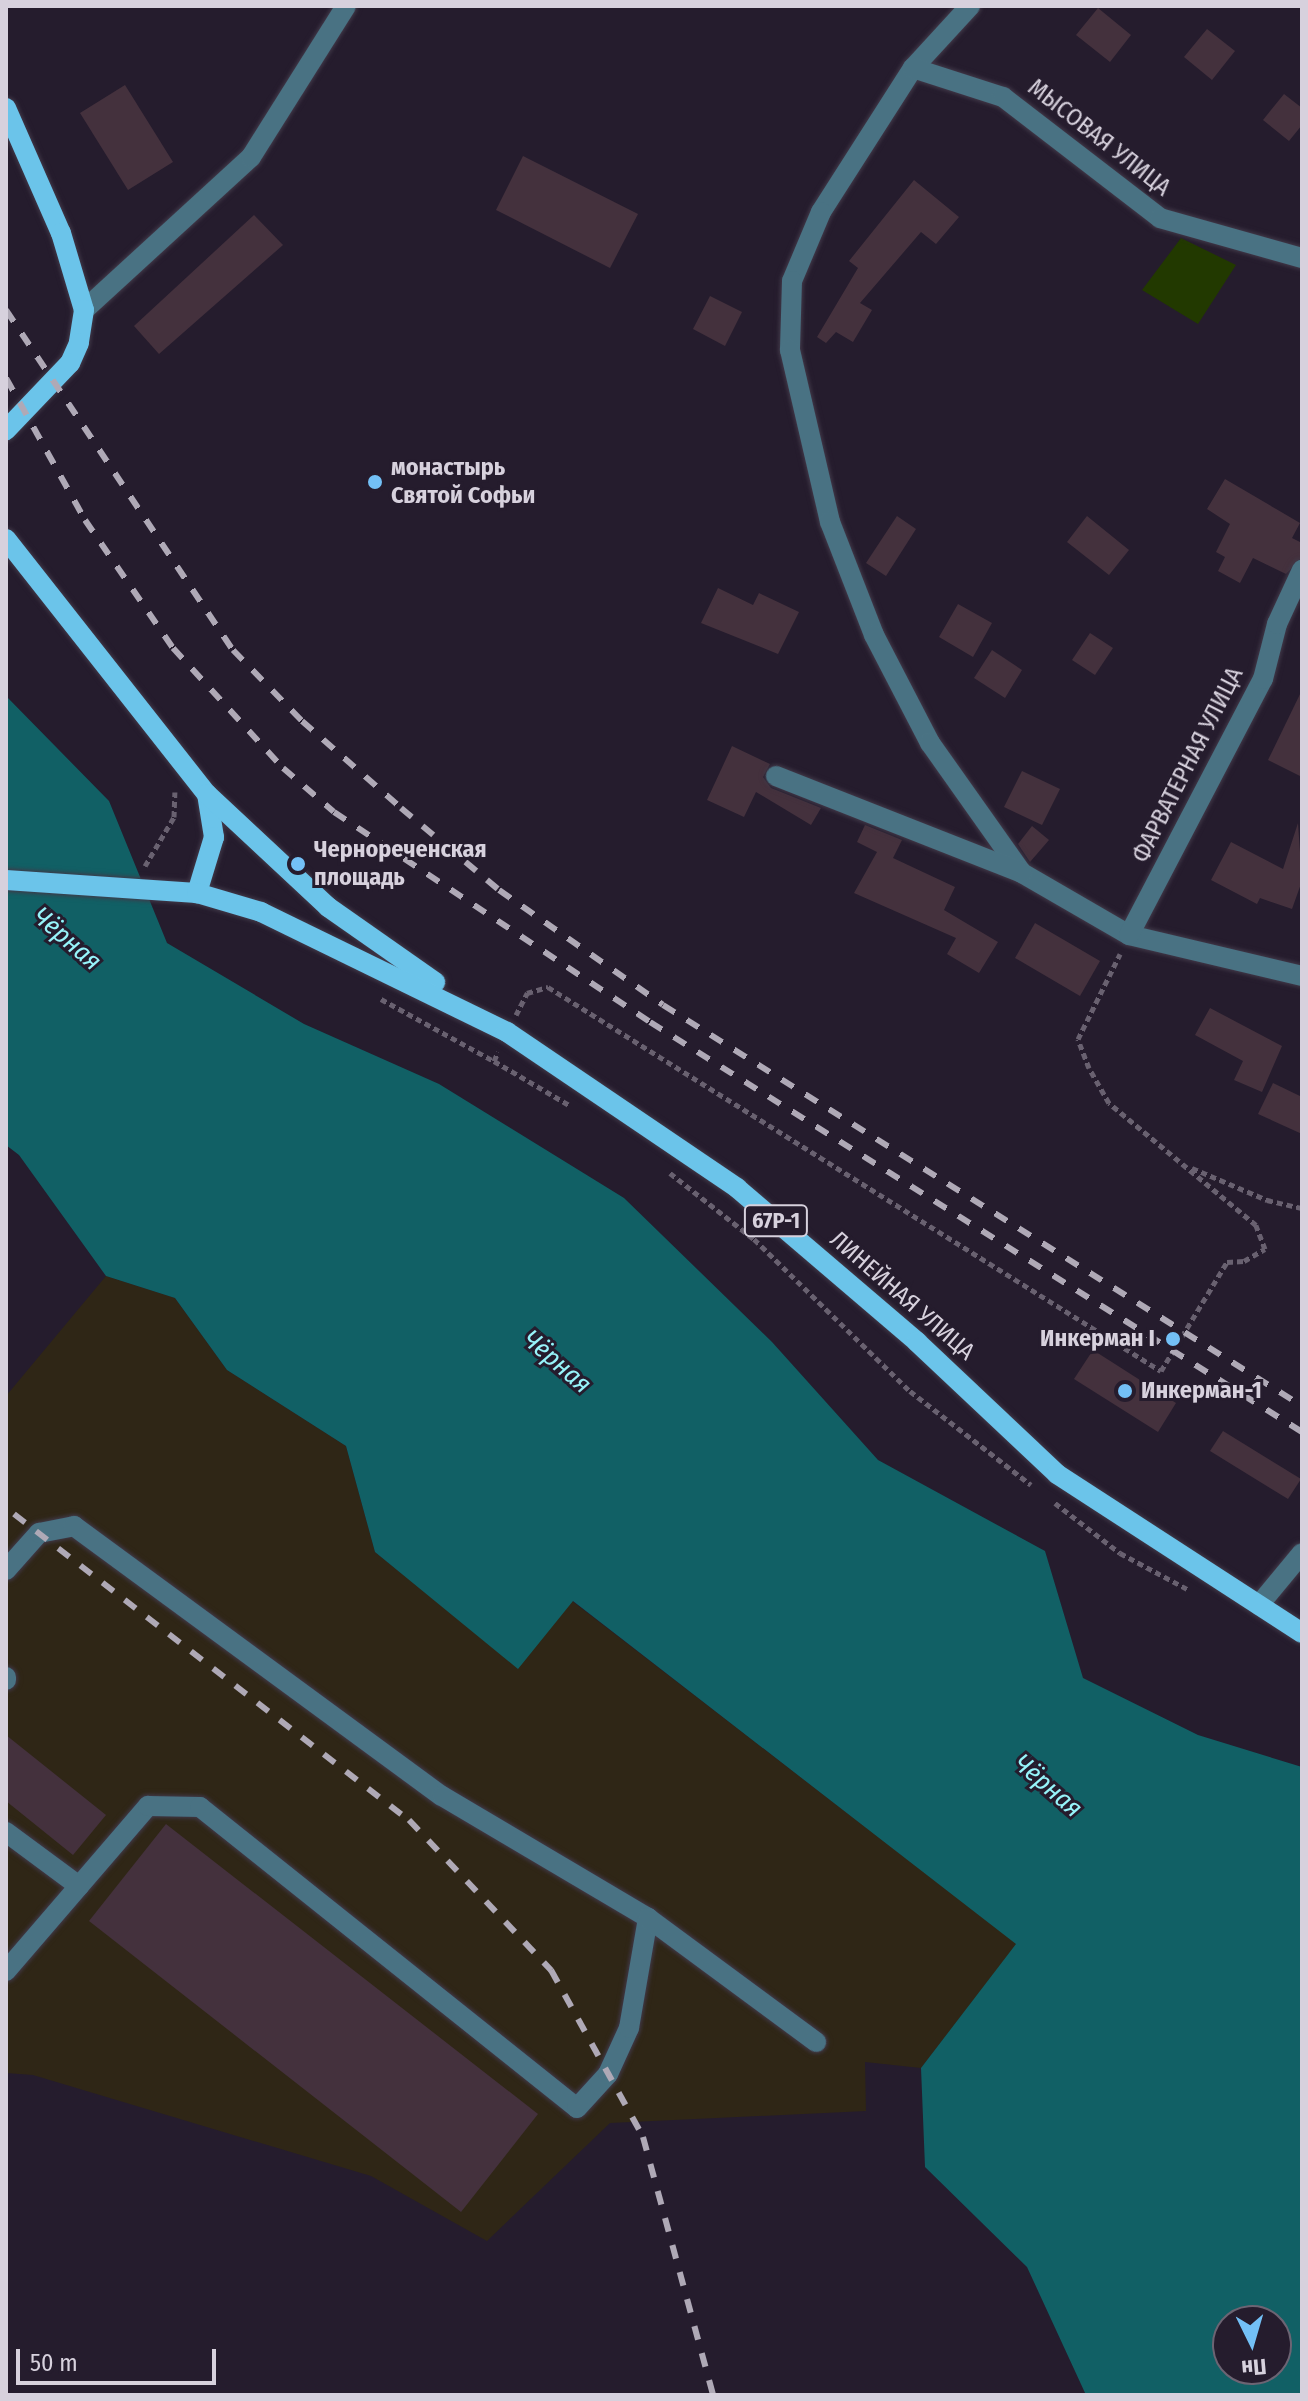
<!DOCTYPE html>
<html>
<head>
<meta charset="utf-8">
<style>
	body { margin:0 }
	#map { position:relative; width:1308px; height:2401px; overflow:hidden; background:#251c2d; font-family:"Fira Sans Condensed",sans-serif }
	div>[style] { position:absolute }
	.industrial>* { inset:0; background:#2f2616 }
	.green>* { inset:0; background:#223900 }
	.water>* { inset:0; background:#116065 }
	.building>* { inset:0; background:#44313d }
	.path>* { height:5px; margin-top:-2.5px; transform-origin:0; background:repeating-linear-gradient(90deg,#696170 0 6px,transparent 0 10px) }
	.roads { filter:drop-shadow(0 0 2px #413949) drop-shadow(0 0 2px #413949) }
	.minor>* { height:20px; margin:-10px; padding:0 10px; transform-origin:10px; border-radius:10px; background:#497283 }
	.major>* { height:20px; margin:-10px; padding:0 10px; transform-origin:10px; border-radius:10px; background:#6bc4ea }
	.rail>* { height:6px; margin-top:-3px; transform-origin:0; background:repeating-linear-gradient(90deg,#afa9b6 0 14px,transparent 0 28px) }
	.dots>* { width:22px; height:22px; translate:-50% -50%; box-sizing:border-box; border:4px solid #251c2d; border-radius:50% }
	span { translate:-50% -50%; white-space:nowrap; text-align:center; line-height:1.15; -webkit-text-stroke:6px #251c2d; paint-order:stroke }
	.shield-label span { padding:2px 6px; background:#251c2d; border:2px solid; border-radius:6px; -webkit-text-stroke-width:0 }
	.shield-label { font-size:22px; color:#d7d1dd; font-weight:700 }
	.street-label { font-size:24px; color:#d7d1dd }
	.poi-label { font-size:24px; color:#d7d1dd; font-weight:700 }
	.left { translate:0 -50%; text-align:left }
	.right { translate:-100% -50%; text-align:right }
	.water-label { font-size:26px; color:#97f4fa; font-style:italic }
	.frame { position:absolute; inset:0; border:8px solid #d7d1dd; pointer-events:none }
	.north { position:absolute; left:1212px; top:2305px; width:80px; height:80px; box-sizing:border-box; background:#251c2d; border:2px solid #6c6473; border-radius:50%; rotate:175deg; font-size:22px; font-weight:700; line-height:32px; text-align:center; color:#d7d1dd }
	.north::after { content:''; display:block; margin:auto; width:28px; height:36px; background:#73c0f6; clip-path:polygon(50% 0,100% 100%,50% 72%,0 100%) }
	.scale { position:absolute; left:16px; top:2349px; width:200px; height:36px; box-sizing:border-box; border:4px solid #d7d1dd; border-top:0; padding-left:10px; font-size:24px; line-height:28px; white-space:nowrap; color:#d7d1dd; -webkit-text-stroke:6px #251c2d; paint-order:stroke }
</style>
</head>
<body>
<div id="map">
	<div class="industrial">
		<div style="clip-path:polygon(106px 1276px,175px 1298px,227px 1370px,346px 1446px,375px 1552px,518px 1668px,572px 1601px,1017px 1944px,921px 2068px,865px 2062px,866px 2111px,610px 2123px,487px 2241px,371px 2176px,33px 2075px,6px 2073px,6px 1396px)"></div>
	</div>
	<div class="green">
		<div style="clip-path:polygon(1181px 238px,1236px 265px,1198px 324px,1142px 290px)"></div>
	</div>
	<div class="water">
		<div style="clip-path:polygon(evenodd,6px 696px,109px 801px,167px 943px,304px 1024px,439px 1084px,624px 1198px,772px 1342px,878px 1460px,1045px 1551px,1083px 1678px,1198px 1735px,1302px 1767px,1302px 2395px,1086px 2395px,1027px 2267px,925px 2167px,921px 2068px,1016px 1944px,573px 1601px,518px 1669px,375px 1552px,346px 1446px,227px 1370px,175px 1298px,106px 1276px,19px 1155px,6px 1145px,6px 696px,1228px 2321px,1276px 2321px,1276px 2369px,1228px 2369px,1228px 2321px)"></div>
	</div>
	<div class="building">
		<div style="clip-path:polygon(1098px 8px,1131px 35px,1110px 62px,1076px 35px)"></div>
		<div style="clip-path:polygon(1207px 29px,1235px 51px,1212px 80px,1184px 57px)"></div>
		<div style="clip-path:polygon(125px 85px,173px 162px,128px 190px,80px 113px)"></div>
		<div style="clip-path:polygon(1284px 94px,1302px 108px,1302px 125px,1289px 141px,1263px 120px)"></div>
		<div style="clip-path:polygon(523px 156px,638px 214px,610px 268px,496px 210px)"></div>
		<div style="clip-path:polygon(914px 180px,959px 217px,936px 244px,921px 232px,860px 303px,872px 310px,853px 342px,836px 332px,826px 343px,817px 337px,858px 268px,849px 261px)"></div>
		<div style="clip-path:polygon(254px 215px,283px 245px,159px 354px,134px 326px)"></div>
		<div style="clip-path:polygon(710px 296px,742px 312px,725px 346px,693px 329px)"></div>
		<div style="clip-path:polygon(1225px 479px,1300px 523px,1292px 538px,1302px 543px,1302px 557px,1286px 574px,1253px 558px,1240px 583px,1218px 571px,1225px 557px,1216px 552px,1230px 524px,1207px 509px)"></div>
		<div style="clip-path:polygon(897px 516px,916px 529px,886px 576px,866px 563px)"></div>
		<div style="clip-path:polygon(1087px 516px,1129px 550px,1109px 575px,1067px 542px)"></div>
		<div style="clip-path:polygon(718px 588px,753px 605px,759px 593px,799px 612px,778px 654px,701px 623px)"></div>
		<div style="clip-path:polygon(958px 604px,992px 623px,973px 657px,939px 637px)"></div>
		<div style="clip-path:polygon(1090px 633px,1113px 648px,1095px 675px,1072px 660px)"></div>
		<div style="clip-path:polygon(992px 650px,1022px 670px,1005px 698px,974px 678px)"></div>
		<div style="clip-path:polygon(1302px 690px,1302px 777px,1268px 760px)"></div>
		<div style="clip-path:polygon(732px 746px,770px 764px,763px 777px,771px 788px,821px 808px,811px 825px,756px 792px,744px 817px,707px 800px)"></div>
		<div style="clip-path:polygon(1022px 771px,1060px 789px,1042px 825px,1004px 807px)"></div>
		<div style="clip-path:polygon(1298px 823px,1302px 881px,1292px 909px,1260px 898px,1257px 904px,1211px 880px,1231px 842px,1283px 869px)"></div>
		<div style="clip-path:polygon(865px 825px,902px 840px,893px 858px,955px 887px,944px 910px,998px 942px,979px 973px,947px 954px,956px 938px,854px 893px,877px 852px,857px 842px)"></div>
		<div style="clip-path:polygon(1032px 826px,1049px 840px,1030px 862px,1018px 844px)"></div>
		<div style="clip-path:polygon(1035px 923px,1100px 961px,1080px 996px,1015px 958px)"></div>
		<div style="clip-path:polygon(1210px 1008px,1282px 1046px,1262px 1092px,1234px 1080px,1243px 1061px,1195px 1035px)"></div>
		<div style="clip-path:polygon(1273px 1083px,1302px 1097px,1302px 1134px,1258px 1114px)"></div>
		<div style="clip-path:polygon(1093px 1350px,1176px 1403px,1158px 1432px,1074px 1379px)"></div>
		<div style="clip-path:polygon(1223px 1431px,1301px 1479px,1288px 1499px,1210px 1451px)"></div>
		<div style="clip-path:polygon(6px 1735px,106px 1815px,73px 1855px,6px 1801px)"></div>
		<div style="clip-path:polygon(166px 1824px,538px 2114px,461px 2212px,89px 1921px)"></div>
	</div>
	<div class="path">
		<div style="left:145px;top:866px;width:57px;rotate:-59.4deg"></div>
		<div style="left:174px;top:817px;width:25px;rotate:-88deg"></div>
		<div style="left:381px;top:999px;width:129px;rotate:28.8deg"></div>
		<div style="left:494px;top:1061px;width:10px;rotate:-66deg"></div>
		<div style="left:516px;top:1015px;width:25px;rotate:-63deg"></div>
		<div style="left:527px;top:993px;width:22px;rotate:-16deg"></div>
		<div style="left:548px;top:987px;width:723px;rotate:32.06deg"></div>
		<div style="left:1161px;top:1371px;width:127px;rotate:-58.8deg"></div>
		<div style="left:1227px;top:1262px;width:17px;rotate:-3deg"></div>
		<div style="left:1244px;top:1261px;width:24px;rotate:-30deg"></div>
		<div style="left:1265px;top:1249px;width:26px;rotate:-111deg"></div>
		<div style="left:1256px;top:1225px;width:191px;rotate:-140.3deg"></div>
		<div style="left:1109px;top:1103px;width:40px;rotate:-119.7deg"></div>
		<div style="left:1089px;top:1068px;width:31px;rotate:-111deg"></div>
		<div style="left:1078px;top:1039px;width:95px;rotate:-63.7deg"></div>
		<div style="left:494px;top:1061px;width:87px;rotate:30.4deg"></div>
		<div style="left:1192px;top:1168px;width:82px;rotate:23.1deg"></div>
		<div style="left:1267px;top:1200px;width:36px;rotate:13deg"></div>
		<div style="left:670px;top:1173px;width:107px;rotate:38.2deg"></div>
		<div style="left:754px;top:1239px;width:218px;rotate:44.3deg"></div>
		<div style="left:910px;top:1391px;width:153px;rotate:37.8deg"></div>
		<div style="left:1055px;top:1503px;width:82px;rotate:37.6deg"></div>
		<div style="left:1120px;top:1553px;width:76px;rotate:28.2deg"></div>
	</div>
	<div class="roads">
		<div class="minor">
			<div style="left:970px;top:6px;width:84px;rotate:132.6deg"></div>
			<div style="left:913px;top:68px;width:171px;rotate:122.6deg"></div>
			<div style="left:821px;top:212px;width:75px;rotate:112.8deg"></div>
			<div style="left:792px;top:281px;width:69px;rotate:91.7deg"></div>
			<div style="left:790px;top:350px;width:177px;rotate:76.9deg"></div>
			<div style="left:830px;top:522px;width:121px;rotate:68.7deg"></div>
			<div style="left:874px;top:635px;width:122px;rotate:62.6deg"></div>
			<div style="left:930px;top:743px;width:159px;rotate:54.7deg"></div>
			<div style="left:1022px;top:873px;width:124px;rotate:30.1deg"></div>
			<div style="left:1129px;top:935px;width:178px;rotate:13.3deg"></div>
			<div style="left:913px;top:68px;width:95px;rotate:17.9deg"></div>
			<div style="left:1003px;top:97px;width:198px;rotate:37.6deg"></div>
			<div style="left:1160px;top:218px;width:148px;rotate:15.7deg"></div>
			<div style="left:84px;top:310px;width:226px;rotate:-42.5deg"></div>
			<div style="left:251px;top:157px;width:178px;rotate:-57.8deg"></div>
			<div style="left:776px;top:776px;width:264px;rotate:21.5deg"></div>
			<div style="left:1129px;top:935px;width:289px;rotate:-62.4deg"></div>
			<div style="left:1263px;top:679px;width:57px;rotate:-75.7deg"></div>
			<div style="left:1277px;top:624px;width:60px;rotate:-65.2deg"></div>
			<div style="left:6px;top:1570px;width:50px;rotate:-48.3deg"></div>
			<div style="left:39px;top:1533px;width:36px;rotate:-11deg"></div>
			<div style="left:74px;top:1526px;width:456px;rotate:36.3deg"></div>
			<div style="left:442px;top:1796px;width:239px;rotate:30.6deg"></div>
			<div style="left:1259px;top:1605px;width:67px;rotate:-50.4deg"></div>
			<div style="left:6px;top:1677px;width:3px;rotate:90deg"></div>
			<div style="left:6px;top:1832px;width:91px;rotate:36.5deg"></div>
			<div style="left:6px;top:1971px;width:218px;rotate:-49.3deg"></div>
			<div style="left:148px;top:1806px;width:52px;rotate:1.1deg"></div>
			<div style="left:200px;top:1807px;width:482px;rotate:38.6deg"></div>
			<div style="left:577px;top:2108px;width:46px;rotate:-47.6deg"></div>
			<div style="left:608px;top:2074px;width:51px;rotate:-65.5deg"></div>
			<div style="left:629px;top:2028px;width:112px;rotate:-80.2deg"></div>
			<div style="left:648px;top:1918px;width:209px;rotate:36.4deg"></div>
		</div>
		<div class="major">
			<div style="left:6px;top:108px;width:137px;rotate:66.3deg"></div>
			<div style="left:61px;top:233px;width:80px;rotate:73.4deg"></div>
			<div style="left:84px;top:310px;width:33px;rotate:99deg"></div>
			<div style="left:79px;top:343px;width:22px;rotate:114deg"></div>
			<div style="left:70px;top:363px;width:93px;rotate:133.7deg"></div>
			<div style="left:6px;top:539px;width:325px;rotate:51.8deg"></div>
			<div style="left:207px;top:794px;width:44px;rotate:80.8deg"></div>
			<div style="left:214px;top:837px;width:59px;rotate:106.9deg"></div>
			<div style="left:207px;top:794px;width:166px;rotate:43deg"></div>
			<div style="left:328px;top:907px;width:131px;rotate:35deg"></div>
			<div style="left:6px;top:880px;width:191px;rotate:3.9deg"></div>
			<div style="left:197px;top:893px;width:67px;rotate:16.5deg"></div>
			<div style="left:261px;top:912px;width:274px;rotate:26deg"></div>
			<div style="left:507px;top:1032px;width:278px;rotate:34.1deg"></div>
			<div style="left:737px;top:1188px;width:237px;rotate:40.5deg"></div>
			<div style="left:917px;top:1342px;width:192px;rotate:43.3deg"></div>
			<div style="left:1057px;top:1474px;width:292px;rotate:33deg"></div>
		</div>
	</div>
	<div class="rail">
		<div style="left:6px;top:310px;width:409px;rotate:56.3deg"></div>
		<div style="left:233px;top:650px;width:99px;rotate:45.8deg"></div>
		<div style="left:302px;top:721px;width:132px;rotate:41.3deg"></div>
		<div style="left:401px;top:808px;width:128px;rotate:39.9deg"></div>
		<div style="left:499px;top:890px;width:200px;rotate:35deg"></div>
		<div style="left:663px;top:1005px;width:754px;rotate:32.11deg"></div>
		<div style="left:6px;top:378px;width:162px;rotate:60.9deg"></div>
		<div style="left:85px;top:520px;width:155px;rotate:55.5deg"></div>
		<div style="left:173px;top:648px;width:163px;rotate:47.5deg"></div>
		<div style="left:283px;top:768px;width:67px;rotate:40.8deg"></div>
		<div style="left:334px;top:812px;width:379px;rotate:33.6deg"></div>
		<div style="left:650px;top:1022px;width:770px;rotate:32.16deg"></div>
		<div style="left:14px;top:1514px;width:500px;rotate:37.8deg"></div>
		<div style="left:409px;top:1820px;width:207px;rotate:46.6deg"></div>
		<div style="left:551px;top:1970px;width:191px;rotate:61.1deg"></div>
		<div style="left:643px;top:2137px;width:267px;rotate:74.8deg"></div>
	</div>
	<div class="dots">
		<div style="left:375px;top:482px;background:#73c0f6"></div>
		<div style="left:298px;top:864px;background:#73c0f6"></div>
		<div style="left:1173px;top:1339px;background:#73c0f6"></div>
		<div style="left:1125px;top:1391px;background:#73c0f6"></div>
	</div>
	<div class="shield-label">
		<span style="left:776px;top:1221px">67Р-1</span>
	</div>
	<div class="street-label">
		<span style="left:1099px;top:138px;rotate:38deg">МЫСОВАЯ УЛИЦА</span>
		<span style="left:1188px;top:765px;rotate:-63deg">ФАРВАТЕРНАЯ УЛИЦА</span>
		<span style="left:902px;top:1296px;rotate:41deg">ЛИНЕЙНАЯ УЛИЦА</span>
	</div>
	<div class="poi-label">
		<span class="left" style="left:391px;top:482px">монастырь<br>Святой Софьи</span>
		<span class="left" style="left:314px;top:864px">Чернореченская<br>площадь</span>
		<span class="right" style="left:1155px;top:1339px">Инкерман I</span>
		<span class="left" style="left:1141px;top:1391px">Инкерман-1</span>
	</div>
	<div class="water-label">
		<span style="left:67px;top:939px;rotate:41deg">Чёрная</span>
		<span style="left:557px;top:1362px;rotate:41deg">Чёрная</span>
		<span style="left:1048px;top:1786px;rotate:41deg">Чёрная</span>
	</div>
	<div class="frame"></div>
	<div class="north">Пн</div>
	<div class="scale">50 m</div>
</div>
</body>
</html>
